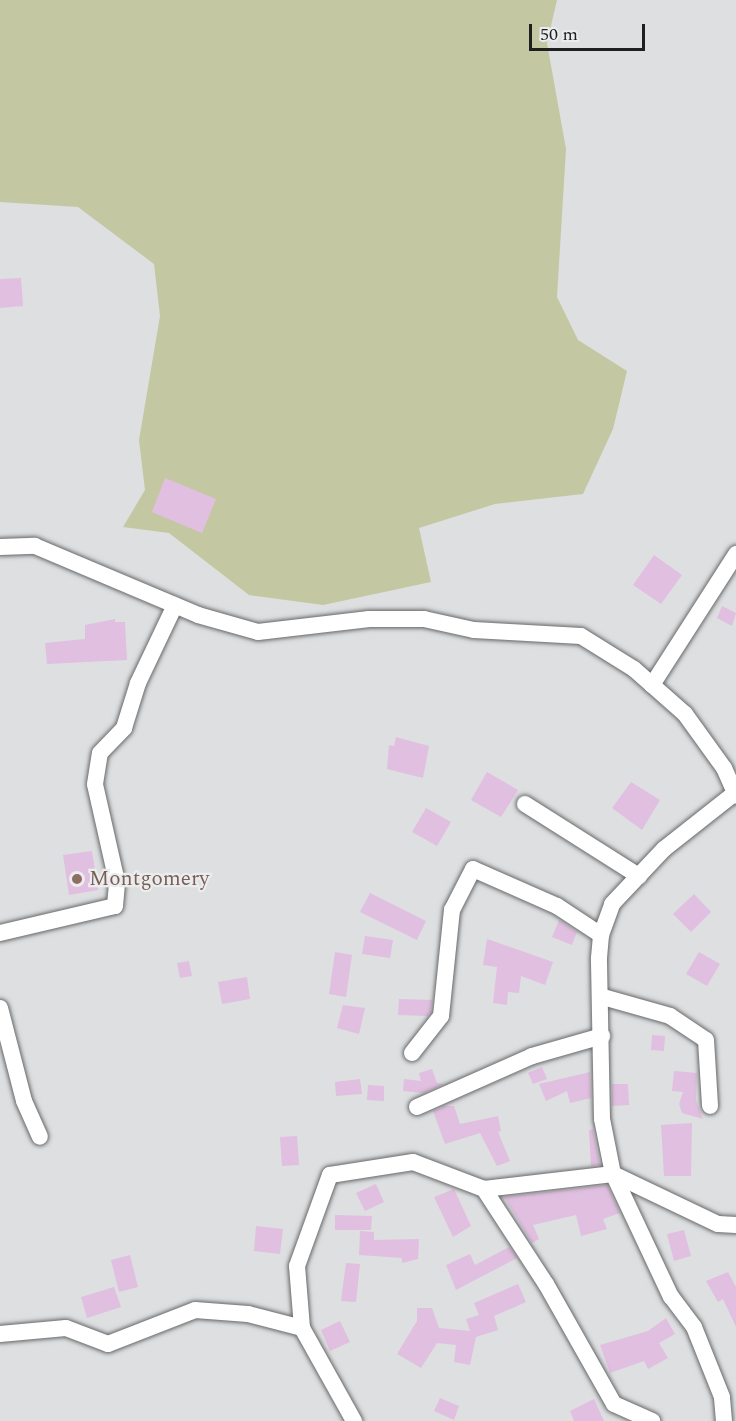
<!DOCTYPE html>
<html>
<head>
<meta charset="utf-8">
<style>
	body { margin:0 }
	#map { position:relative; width:736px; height:1421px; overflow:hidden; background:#dedfe1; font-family:Spectral,serif }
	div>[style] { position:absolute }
	.green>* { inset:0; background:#c3c8a2 }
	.building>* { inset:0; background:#e1bfe0 }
	.roads { filter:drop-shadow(0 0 2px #67696a) drop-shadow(0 0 2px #67696a) }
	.minor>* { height:16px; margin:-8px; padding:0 8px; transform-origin:8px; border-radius:8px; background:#fff }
	.dots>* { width:16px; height:16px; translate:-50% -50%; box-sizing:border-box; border:3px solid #ebecee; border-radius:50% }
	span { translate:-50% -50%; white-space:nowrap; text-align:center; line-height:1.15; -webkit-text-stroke:4.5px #ebecee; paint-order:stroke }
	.education-label { font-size:21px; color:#785e54 }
	.left { translate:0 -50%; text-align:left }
	.scale { position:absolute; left:529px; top:24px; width:116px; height:27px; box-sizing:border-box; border:3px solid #1e1f1f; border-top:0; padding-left:8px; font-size:18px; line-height:21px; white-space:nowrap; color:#1e1f1f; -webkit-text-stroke:4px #ebecee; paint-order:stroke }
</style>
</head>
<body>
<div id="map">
	<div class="green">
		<div style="clip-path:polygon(0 0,557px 0,547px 43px,566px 149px,557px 297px,578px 340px,627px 371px,613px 429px,583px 494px,495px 504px,419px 528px,431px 582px,323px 605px,249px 595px,169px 533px,123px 527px,145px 490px,139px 440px,160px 316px,154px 264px,78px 207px,0 202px)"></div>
	</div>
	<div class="building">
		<div style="clip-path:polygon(21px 278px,23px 306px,0 308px,0 279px)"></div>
		<div style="clip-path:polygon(165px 478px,216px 499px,202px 533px,152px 512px)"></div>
		<div style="clip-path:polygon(654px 555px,682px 575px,661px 604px,633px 585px)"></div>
		<div style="clip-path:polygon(722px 606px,736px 613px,732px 626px,717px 618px)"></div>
		<div style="clip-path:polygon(115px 619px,115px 622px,125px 622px,127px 660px,47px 664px,45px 643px,85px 639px,85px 625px)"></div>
		<div style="clip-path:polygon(396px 737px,429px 746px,423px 778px,387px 769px,389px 745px,394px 746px)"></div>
		<div style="clip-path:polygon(487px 772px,518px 790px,501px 817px,471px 800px)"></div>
		<div style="clip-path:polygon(631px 782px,660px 800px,642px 830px,612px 808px)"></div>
		<div style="clip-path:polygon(426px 808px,451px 822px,437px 846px,412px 832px)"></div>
		<div style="clip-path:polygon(92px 851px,98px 890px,69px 895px,63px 855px)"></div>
		<div style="clip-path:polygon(370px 893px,426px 921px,417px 940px,360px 912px)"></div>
		<div style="clip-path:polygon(694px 894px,711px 912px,691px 932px,673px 914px)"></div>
		<div style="clip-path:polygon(559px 920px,577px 932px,572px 945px,552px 937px)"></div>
		<div style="clip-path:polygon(365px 936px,393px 940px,390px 958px,362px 954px)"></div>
		<div style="clip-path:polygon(487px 939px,553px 962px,545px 985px,521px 976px,519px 993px,508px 992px,507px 1005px,493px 1003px,497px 967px,483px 965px)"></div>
		<div style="clip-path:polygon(335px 952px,352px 955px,346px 997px,329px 994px)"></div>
		<div style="clip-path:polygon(699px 952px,720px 964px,707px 986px,686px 974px)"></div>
		<div style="clip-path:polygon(189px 961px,192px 976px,180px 978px,177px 963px)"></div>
		<div style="clip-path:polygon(247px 977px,250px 999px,222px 1004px,218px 982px)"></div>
		<div style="clip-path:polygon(399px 999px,432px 1000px,431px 1012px,428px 1016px,398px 1015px)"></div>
		<div style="clip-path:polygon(343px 1005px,365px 1008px,359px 1034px,337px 1028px)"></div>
		<div style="clip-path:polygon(652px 1035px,665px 1036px,664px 1051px,651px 1050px)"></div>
		<div style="clip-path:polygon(542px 1067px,547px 1079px,533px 1084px,528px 1073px)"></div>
		<div style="clip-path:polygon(432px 1069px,437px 1083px,444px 1084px,423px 1093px,403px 1091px,404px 1079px,421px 1081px,419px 1073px)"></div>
		<div style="clip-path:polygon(674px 1071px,697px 1073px,696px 1100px,703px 1119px,682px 1113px,679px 1104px,683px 1092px,672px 1091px)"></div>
		<div style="clip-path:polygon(590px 1072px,591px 1098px,570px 1103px,567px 1091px,546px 1101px,539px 1084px)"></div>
		<div style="clip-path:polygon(360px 1079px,362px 1094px,336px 1096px,335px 1082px)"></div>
		<div style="clip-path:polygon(612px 1084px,628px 1084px,629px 1105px,612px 1106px)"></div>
		<div style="clip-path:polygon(368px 1085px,384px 1086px,384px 1101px,367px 1100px)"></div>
		<div style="clip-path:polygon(444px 1106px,454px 1106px,460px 1124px,498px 1116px,501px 1131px,498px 1132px,510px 1161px,497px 1166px,480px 1133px,445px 1144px,433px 1111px)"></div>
		<div style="clip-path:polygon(692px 1123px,691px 1176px,664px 1176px,661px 1125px)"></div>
		<div style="clip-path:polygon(593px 1129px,600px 1165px,591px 1166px,589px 1130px)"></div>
		<div style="clip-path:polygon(297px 1136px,299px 1165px,282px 1166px,280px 1137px)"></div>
		<div style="clip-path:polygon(376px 1184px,384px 1202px,365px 1211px,356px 1193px)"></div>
		<div style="clip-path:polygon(607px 1185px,620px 1213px,603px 1219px,607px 1229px,581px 1236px,576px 1215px,533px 1225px,539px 1239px,532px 1243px,504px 1197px)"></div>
		<div style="clip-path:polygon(454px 1189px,471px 1226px,453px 1237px,434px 1197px)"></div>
		<div style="clip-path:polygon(335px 1215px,372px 1216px,371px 1230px,335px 1230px)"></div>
		<div style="clip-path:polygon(256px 1226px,283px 1229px,280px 1254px,254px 1251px)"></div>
		<div style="clip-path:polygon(684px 1230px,691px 1256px,674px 1261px,667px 1234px)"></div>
		<div style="clip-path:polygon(360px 1231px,374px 1232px,374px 1240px,419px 1239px,418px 1259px,402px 1263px,402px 1258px,359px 1255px)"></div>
		<div style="clip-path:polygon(509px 1247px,517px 1258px,456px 1290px,446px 1265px,470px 1254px,475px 1265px)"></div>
		<div style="clip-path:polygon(130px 1255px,138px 1287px,119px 1292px,111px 1260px)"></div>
		<div style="clip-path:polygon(346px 1263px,360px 1264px,356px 1302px,341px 1301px)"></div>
		<div style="clip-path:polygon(728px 1272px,736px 1287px,736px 1327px,723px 1299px,718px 1302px,706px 1281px)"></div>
		<div style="clip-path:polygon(518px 1284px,526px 1302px,494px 1316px,498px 1330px,476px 1337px,470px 1365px,454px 1362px,456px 1345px,437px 1343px,421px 1368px,397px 1354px,417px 1321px,417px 1308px,432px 1308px,439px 1328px,470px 1331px,466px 1319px,479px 1315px,474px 1303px)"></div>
		<div style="clip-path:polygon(114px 1287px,121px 1307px,87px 1318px,81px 1297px)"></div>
		<div style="clip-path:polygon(666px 1318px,675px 1334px,659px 1343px,668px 1358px,648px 1369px,644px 1361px,610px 1373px,600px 1345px,648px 1331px)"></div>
		<div style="clip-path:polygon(340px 1321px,350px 1342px,330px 1351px,321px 1330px)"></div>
		<div style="clip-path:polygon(440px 1398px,459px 1406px,454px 1420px,434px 1411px)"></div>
		<div style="clip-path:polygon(594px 1399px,604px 1421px,574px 1421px,570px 1411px)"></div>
	</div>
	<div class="roads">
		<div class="minor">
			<div style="left:0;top:547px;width:35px;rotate:-2deg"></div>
			<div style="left:35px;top:546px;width:177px;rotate:22.9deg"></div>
			<div style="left:198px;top:615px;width:62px;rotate:15.8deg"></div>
			<div style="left:258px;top:632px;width:112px;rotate:-6.7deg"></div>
			<div style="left:369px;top:619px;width:55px"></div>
			<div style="left:424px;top:619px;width:51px;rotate:12.4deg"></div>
			<div style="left:474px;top:630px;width:107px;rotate:3.2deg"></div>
			<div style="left:581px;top:636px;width:62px;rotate:31.9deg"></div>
			<div style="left:634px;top:669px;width:68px;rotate:41.4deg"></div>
			<div style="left:685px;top:714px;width:67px;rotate:54.2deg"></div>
			<div style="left:724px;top:768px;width:30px;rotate:66deg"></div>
			<div style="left:652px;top:685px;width:156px;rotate:-57.3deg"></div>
			<div style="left:525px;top:804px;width:135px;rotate:32.3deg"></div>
			<div style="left:0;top:933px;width:118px;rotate:-13.2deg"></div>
			<div style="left:115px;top:906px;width:24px;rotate:-85deg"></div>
			<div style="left:117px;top:882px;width:100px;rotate:-102.7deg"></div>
			<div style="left:95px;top:784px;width:31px;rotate:-81deg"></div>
			<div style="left:100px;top:753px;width:35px;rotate:-46deg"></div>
			<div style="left:124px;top:728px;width:47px;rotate:-72.7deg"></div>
			<div style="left:138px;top:683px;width:86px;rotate:-64.6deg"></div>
			<div style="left:603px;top:997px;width:70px;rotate:15.8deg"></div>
			<div style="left:670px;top:1016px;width:43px;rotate:33.7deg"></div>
			<div style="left:706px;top:1040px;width:66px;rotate:86.5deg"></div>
			<div style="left:0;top:1008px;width:96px;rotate:75.5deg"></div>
			<div style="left:24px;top:1101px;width:39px;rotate:66deg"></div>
			<div style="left:412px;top:1053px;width:47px;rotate:-51.9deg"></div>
			<div style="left:441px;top:1016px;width:107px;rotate:-84.1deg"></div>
			<div style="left:452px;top:910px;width:46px;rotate:-62.9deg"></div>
			<div style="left:473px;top:869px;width:92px;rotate:23.8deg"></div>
			<div style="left:557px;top:906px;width:53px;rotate:33.4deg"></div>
			<div style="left:417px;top:1107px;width:126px;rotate:-23.9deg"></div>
			<div style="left:532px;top:1056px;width:73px;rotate:-15.9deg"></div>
			<div style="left:484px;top:1189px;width:113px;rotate:56.9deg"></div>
			<div style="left:546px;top:1284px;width:138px;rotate:60.5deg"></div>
			<div style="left:614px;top:1404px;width:42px;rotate:24.1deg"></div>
			<div style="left:302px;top:1328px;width:62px;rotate:-94.6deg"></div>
			<div style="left:297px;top:1266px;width:97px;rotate:-70.1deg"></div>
			<div style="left:330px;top:1175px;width:84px;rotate:-8.9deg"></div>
			<div style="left:413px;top:1162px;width:76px;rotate:20.8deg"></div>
			<div style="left:484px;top:1189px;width:130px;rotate:-6.6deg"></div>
			<div style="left:613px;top:1174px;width:116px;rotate:25.5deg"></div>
			<div style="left:718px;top:1224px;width:18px;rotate:3deg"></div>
			<div style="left:0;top:1334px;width:66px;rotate:-5.2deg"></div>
			<div style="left:66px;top:1328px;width:45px;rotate:20.9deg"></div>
			<div style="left:108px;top:1344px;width:93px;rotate:-21.3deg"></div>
			<div style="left:195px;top:1310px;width:53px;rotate:4.3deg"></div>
			<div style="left:248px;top:1314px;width:56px;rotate:14.5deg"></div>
			<div style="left:302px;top:1328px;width:107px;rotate:60.8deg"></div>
			<div style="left:724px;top:1421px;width:24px;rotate:-95deg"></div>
			<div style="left:722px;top:1397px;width:75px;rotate:-111.8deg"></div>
			<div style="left:694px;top:1327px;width:38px;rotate:-127deg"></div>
			<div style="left:671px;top:1297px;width:136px;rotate:-115.2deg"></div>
			<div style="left:613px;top:1174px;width:56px;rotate:-101.3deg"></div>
			<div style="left:602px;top:1119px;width:161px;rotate:-91.1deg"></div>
			<div style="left:599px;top:958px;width:23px;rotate:-85deg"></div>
			<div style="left:601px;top:935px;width:33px;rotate:-70deg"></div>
			<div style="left:612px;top:904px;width:76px;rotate:-46.6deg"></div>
			<div style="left:664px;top:849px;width:90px;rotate:-38.3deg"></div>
		</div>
	</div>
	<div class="dots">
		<div style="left:77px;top:879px;background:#8d6e63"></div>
	</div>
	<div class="education-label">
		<span class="left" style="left:89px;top:879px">Montgomery</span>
	</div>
	<div class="scale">50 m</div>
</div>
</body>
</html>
